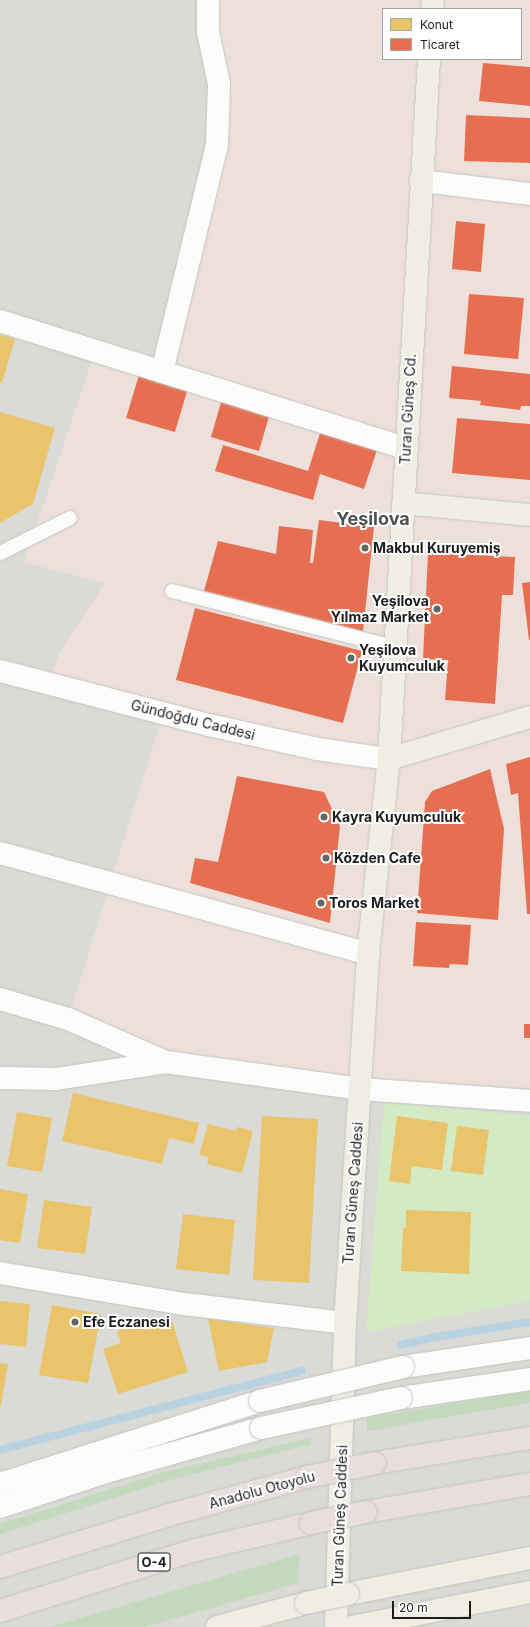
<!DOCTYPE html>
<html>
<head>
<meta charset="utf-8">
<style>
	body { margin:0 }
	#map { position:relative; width:530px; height:1627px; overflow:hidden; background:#ebebe6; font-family:Inter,sans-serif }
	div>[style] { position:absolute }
	.residential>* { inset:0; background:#dadad7 }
	.commercial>* { inset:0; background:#ede0db }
	.grass>* { inset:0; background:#d3eac4 }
	.forest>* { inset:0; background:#c2dabb }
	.homes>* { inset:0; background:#e9c46a }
	.shops>* { inset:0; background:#e76f51 }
	.stream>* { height:8px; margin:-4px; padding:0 4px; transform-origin:4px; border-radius:4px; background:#b9d2df }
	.roads { filter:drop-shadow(0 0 1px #c4c4c2) drop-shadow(0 0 1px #c4c4c2) }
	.service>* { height:14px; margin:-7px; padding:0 7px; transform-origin:7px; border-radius:7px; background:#fcfcfb }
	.minor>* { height:22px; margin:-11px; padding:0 11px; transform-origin:11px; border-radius:11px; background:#fcfcfb }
	.tertiary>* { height:22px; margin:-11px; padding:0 11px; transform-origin:11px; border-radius:11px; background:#fcfcfb }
	.primary>* { height:22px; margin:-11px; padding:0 11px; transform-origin:11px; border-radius:11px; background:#f0ede3 }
	.motorway>* { height:22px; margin:-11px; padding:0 11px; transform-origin:11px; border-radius:11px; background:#e9dede }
	.bridges { filter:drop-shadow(0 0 1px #c4c4c2) drop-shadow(0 0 1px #c4c4c2) }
	.tertiary-bridge>* { height:22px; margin:-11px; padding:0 11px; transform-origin:11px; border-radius:11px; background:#fcfcfb }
	.primary-bridge>* { height:22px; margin:-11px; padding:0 11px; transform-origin:11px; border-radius:11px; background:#f0ede3 }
	.motorway-bridge>* { height:22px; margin:-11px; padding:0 11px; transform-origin:11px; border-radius:11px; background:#e9dede }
	.dots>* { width:11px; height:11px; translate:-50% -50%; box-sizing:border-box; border:2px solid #fff; border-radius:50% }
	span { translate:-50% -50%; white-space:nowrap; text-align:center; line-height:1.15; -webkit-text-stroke:4px #fff; paint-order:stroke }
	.shield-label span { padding:1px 3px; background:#fff; border:1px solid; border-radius:3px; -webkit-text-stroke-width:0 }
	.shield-label { font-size:13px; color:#1d1d1d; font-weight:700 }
	.street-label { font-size:14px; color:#1d1d1d }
	.poi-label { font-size:14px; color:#1d1d1d; font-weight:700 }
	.left { translate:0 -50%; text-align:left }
	.right { translate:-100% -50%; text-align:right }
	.district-label { font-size:18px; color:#505050; font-weight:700 }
	.legend { position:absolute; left:382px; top:8px; width:140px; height:52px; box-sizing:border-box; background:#fff; border:1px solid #a5a5a5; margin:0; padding:5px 7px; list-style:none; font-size:12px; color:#1d1d1d }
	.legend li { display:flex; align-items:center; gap:8px; height:20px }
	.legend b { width:20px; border:1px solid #a5a5a5 }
	.scale { position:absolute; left:392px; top:1601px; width:79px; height:18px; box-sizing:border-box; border:2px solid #1d1d1d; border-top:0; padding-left:5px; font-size:12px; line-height:14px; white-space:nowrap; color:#1d1d1d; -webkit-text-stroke:3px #fff; paint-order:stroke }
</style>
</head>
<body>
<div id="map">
	<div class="residential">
		<div style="clip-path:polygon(evenodd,0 0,530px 0,530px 1627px,0 1627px,0 0,383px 9px,521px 9px,521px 59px,383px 59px,383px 9px)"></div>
	</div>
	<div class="commercial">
		<div style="clip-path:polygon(evenodd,208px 0,530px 0,530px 1101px,166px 1062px,68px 1019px,163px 714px,48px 684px,60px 651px,105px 583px,24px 562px,95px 351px,162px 372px,217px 145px,208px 0,383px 9px,521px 9px,521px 59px,383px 59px,383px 9px)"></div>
	</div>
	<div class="grass">
		<div style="clip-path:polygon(384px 1102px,530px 1116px,530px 1301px,366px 1332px)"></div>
	</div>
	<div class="forest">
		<div style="clip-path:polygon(530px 1391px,530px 1403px,367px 1431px,367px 1418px)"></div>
		<div style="clip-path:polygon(311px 1438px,311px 1444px,170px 1480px,0 1534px,0 1524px,168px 1471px)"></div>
		<div style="clip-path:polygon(300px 1554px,298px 1583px,145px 1627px,50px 1627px)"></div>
	</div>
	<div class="homes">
		<div style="clip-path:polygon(0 335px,15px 339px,2px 383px,0 382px)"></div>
		<div style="clip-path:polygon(0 412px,55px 428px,33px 504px,0 523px)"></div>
		<div style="clip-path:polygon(73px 1093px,199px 1123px,194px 1144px,169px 1138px,162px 1164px,62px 1141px)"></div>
		<div style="clip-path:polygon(17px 1112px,52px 1118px,42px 1172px,7px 1166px)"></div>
		<div style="clip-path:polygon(262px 1116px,318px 1119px,309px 1283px,253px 1280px)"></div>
		<div style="clip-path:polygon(397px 1116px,448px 1123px,442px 1170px,412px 1166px,410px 1184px,389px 1181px)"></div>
		<div style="clip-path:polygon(208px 1124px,236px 1131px,237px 1127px,253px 1131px,242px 1173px,207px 1164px,209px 1157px,199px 1155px)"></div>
		<div style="clip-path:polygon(457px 1126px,489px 1130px,483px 1175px,451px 1171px)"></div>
		<div style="clip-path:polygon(0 1189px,28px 1194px,20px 1243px,0 1240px)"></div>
		<div style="clip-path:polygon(44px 1200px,92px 1207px,85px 1254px,37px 1248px)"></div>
		<div style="clip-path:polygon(406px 1210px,471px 1212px,469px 1274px,401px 1271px,403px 1228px,406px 1228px)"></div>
		<div style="clip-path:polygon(183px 1214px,235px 1220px,229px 1275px,176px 1269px)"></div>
		<div style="clip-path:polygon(0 1301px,30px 1304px,26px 1347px,0 1344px)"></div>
		<div style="clip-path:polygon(52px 1305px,101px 1314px,88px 1383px,39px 1375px)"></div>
		<div style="clip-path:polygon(155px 1319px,157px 1326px,172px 1321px,188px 1372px,118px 1394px,103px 1349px,121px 1343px,117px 1331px)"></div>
		<div style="clip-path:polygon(208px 1319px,274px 1328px,267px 1362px,219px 1371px)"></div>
		<div style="clip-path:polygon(0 1363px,8px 1364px,1px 1405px,0 1405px)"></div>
	</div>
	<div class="shops">
		<div style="clip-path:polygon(483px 63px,530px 67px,530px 106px,479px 101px)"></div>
		<div style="clip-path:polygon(466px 115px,530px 118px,530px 163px,464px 161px)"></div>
		<div style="clip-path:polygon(456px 221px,485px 224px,481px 272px,452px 269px)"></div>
		<div style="clip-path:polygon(469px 294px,524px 298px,518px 359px,464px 354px)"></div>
		<div style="clip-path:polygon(452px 366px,530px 374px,530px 406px,521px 406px,520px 410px,480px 405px,481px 401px,449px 398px)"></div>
		<div style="clip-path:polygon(139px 375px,188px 388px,175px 432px,126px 418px)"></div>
		<div style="clip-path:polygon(222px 399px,270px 413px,259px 451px,211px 437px)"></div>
		<div style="clip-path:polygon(457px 418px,530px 424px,530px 480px,452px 473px)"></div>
		<div style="clip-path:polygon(321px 430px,378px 447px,364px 489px,320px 474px,313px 500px,215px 471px,223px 445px,308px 471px)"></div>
		<div style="clip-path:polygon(319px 520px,374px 527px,363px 631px,204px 591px,218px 541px,276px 554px,279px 526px,313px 530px,310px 563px,313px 563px)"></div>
		<div style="clip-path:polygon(428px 553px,515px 557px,513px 595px,502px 595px,495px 704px,445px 700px,448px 660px,423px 659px)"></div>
		<div style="clip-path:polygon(530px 582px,530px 640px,529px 640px,522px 583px)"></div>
		<div style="clip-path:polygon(195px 608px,362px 651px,343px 723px,176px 680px)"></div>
		<div style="clip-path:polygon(530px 757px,530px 914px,527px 914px,518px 793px,511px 795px,506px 764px)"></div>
		<div style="clip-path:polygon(490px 769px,504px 829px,498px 920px,417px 913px,425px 802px,432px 791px)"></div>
		<div style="clip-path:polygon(237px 776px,324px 792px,340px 826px,330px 923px,190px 883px,195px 858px,218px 862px)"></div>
		<div style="clip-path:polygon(416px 922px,471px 925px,468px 965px,450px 964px,449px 968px,413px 966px)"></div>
		<div style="clip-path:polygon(524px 1024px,530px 1024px,530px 1038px,524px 1038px)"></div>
	</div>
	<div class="stream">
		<div style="left:401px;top:1345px;width:35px;rotate:-13deg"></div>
		<div style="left:435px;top:1337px;width:96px;rotate:-9deg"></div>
		<div style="left:0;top:1450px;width:312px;rotate:-14.7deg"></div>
	</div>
	<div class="roads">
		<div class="service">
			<div style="left:0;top:553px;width:78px;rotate:-26.6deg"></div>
			<div style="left:172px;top:591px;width:229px;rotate:14.2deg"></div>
		</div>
		<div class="minor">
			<div style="left:421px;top:181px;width:110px;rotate:6.8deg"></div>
			<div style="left:0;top:321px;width:425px;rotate:17.4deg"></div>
			<div style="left:162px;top:372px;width:234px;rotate:-76.4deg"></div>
			<div style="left:217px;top:145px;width:61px;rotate:-88.1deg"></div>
			<div style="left:219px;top:84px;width:53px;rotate:-101.9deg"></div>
			<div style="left:208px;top:32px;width:32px;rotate:-90deg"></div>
			<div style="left:0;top:853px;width:382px;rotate:15.3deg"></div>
			<div style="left:0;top:999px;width:71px;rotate:16.4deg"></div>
			<div style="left:68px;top:1019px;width:107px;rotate:23.7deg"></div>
			<div style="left:166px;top:1062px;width:196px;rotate:7.9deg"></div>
			<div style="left:360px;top:1089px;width:170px;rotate:4deg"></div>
			<div style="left:0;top:1078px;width:56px;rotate:1deg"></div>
			<div style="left:56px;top:1079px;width:111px;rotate:-8.8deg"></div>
			<div style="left:0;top:1273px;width:187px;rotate:9.6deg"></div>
			<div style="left:184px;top:1304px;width:162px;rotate:6.7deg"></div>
		</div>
		<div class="tertiary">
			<div style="left:0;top:671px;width:216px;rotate:14.5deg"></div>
			<div style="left:209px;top:725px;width:111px;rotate:12.5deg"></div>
			<div style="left:317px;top:749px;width:73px;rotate:7.9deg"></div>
			<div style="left:403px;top:1367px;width:128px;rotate:-8.5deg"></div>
			<div style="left:401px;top:1398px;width:130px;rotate:-8.4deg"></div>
			<div style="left:0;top:1484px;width:273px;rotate:-17.7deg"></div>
			<div style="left:0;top:1507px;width:112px;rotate:-18.3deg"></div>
			<div style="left:106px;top:1472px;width:161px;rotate:-15.8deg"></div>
		</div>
		<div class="primary">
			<div style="left:432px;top:9px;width:9px;rotate:-84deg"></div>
			<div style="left:403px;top:503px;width:128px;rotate:5.4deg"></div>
			<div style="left:389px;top:759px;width:147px;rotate:-16.6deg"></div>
			<div style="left:348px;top:1594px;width:186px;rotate:-11.2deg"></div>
			<div style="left:217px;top:1627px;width:92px;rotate:-15.1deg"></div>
			<div style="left:336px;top:1627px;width:304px;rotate:-88.3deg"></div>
			<div style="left:345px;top:1323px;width:370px;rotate:-86.4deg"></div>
			<div style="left:368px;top:954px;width:196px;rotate:-83.9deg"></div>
			<div style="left:389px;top:759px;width:701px;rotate:-86.73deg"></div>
			<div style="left:352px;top:1627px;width:181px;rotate:-11.1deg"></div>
		</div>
		<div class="motorway">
			<div style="left:375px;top:1463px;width:157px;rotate:-9.2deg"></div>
			<div style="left:366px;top:1512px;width:166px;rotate:-9.7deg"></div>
			<div style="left:0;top:1567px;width:177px;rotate:-17.1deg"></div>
			<div style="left:169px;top:1515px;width:143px;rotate:-15.4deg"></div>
			<div style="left:0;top:1611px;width:201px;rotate:-17.4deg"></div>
			<div style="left:192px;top:1551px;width:122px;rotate:-13.2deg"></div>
		</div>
	</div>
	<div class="bridges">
		<div class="tertiary-bridge">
			<div style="left:260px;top:1401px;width:147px;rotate:-13.4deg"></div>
			<div style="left:261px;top:1428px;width:143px;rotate:-12.1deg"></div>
		</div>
		<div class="primary-bridge">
			<div style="left:306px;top:1603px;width:43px;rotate:-12.1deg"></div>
		</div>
		<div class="motorway-bridge">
			<div style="left:307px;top:1477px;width:69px;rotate:-11.6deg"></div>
			<div style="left:311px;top:1523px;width:56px;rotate:-11.3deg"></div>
		</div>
	</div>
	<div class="dots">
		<div style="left:365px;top:548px;background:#656563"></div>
		<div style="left:437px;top:609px;background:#656563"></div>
		<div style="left:351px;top:658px;background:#656563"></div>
		<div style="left:324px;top:817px;background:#656563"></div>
		<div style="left:326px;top:858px;background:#656563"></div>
		<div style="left:321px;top:903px;background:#656563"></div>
		<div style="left:75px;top:1322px;background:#656563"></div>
	</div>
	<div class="shield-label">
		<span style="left:154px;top:1562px">O-4</span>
	</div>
	<div class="street-label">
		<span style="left:408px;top:409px;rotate:-87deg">Turan Güneş Cd.</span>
		<span style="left:193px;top:720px;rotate:14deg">Gündoğdu Caddesi</span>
		<span style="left:353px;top:1193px;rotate:-86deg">Turan Güneş Caddesi</span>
		<span style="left:262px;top:1490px;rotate:-15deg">Anadolu Otoyolu</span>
		<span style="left:340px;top:1516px;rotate:-88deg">Turan Güneş Caddesi</span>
	</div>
	<div class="poi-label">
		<span class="left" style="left:373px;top:548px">Makbul Kuruyemiş</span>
		<span class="right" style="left:429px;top:609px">Yeşilova<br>Yılmaz Market</span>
		<span class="left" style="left:359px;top:658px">Yeşilova<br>Kuyumculuk</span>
		<span class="left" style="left:332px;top:817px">Kayra Kuyumculuk</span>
		<span class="left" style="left:334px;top:858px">Közden Cafe</span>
		<span class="left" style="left:329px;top:903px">Toros Market</span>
		<span class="left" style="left:83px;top:1322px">Efe Eczanesi</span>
	</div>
	<div class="district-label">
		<span style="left:373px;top:519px">Yeşilova</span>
	</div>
	<ul class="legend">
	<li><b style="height:11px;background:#e9c46a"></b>Konut</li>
	<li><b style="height:11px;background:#e76f51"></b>Ticaret</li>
	</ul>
	<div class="scale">20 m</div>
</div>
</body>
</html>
